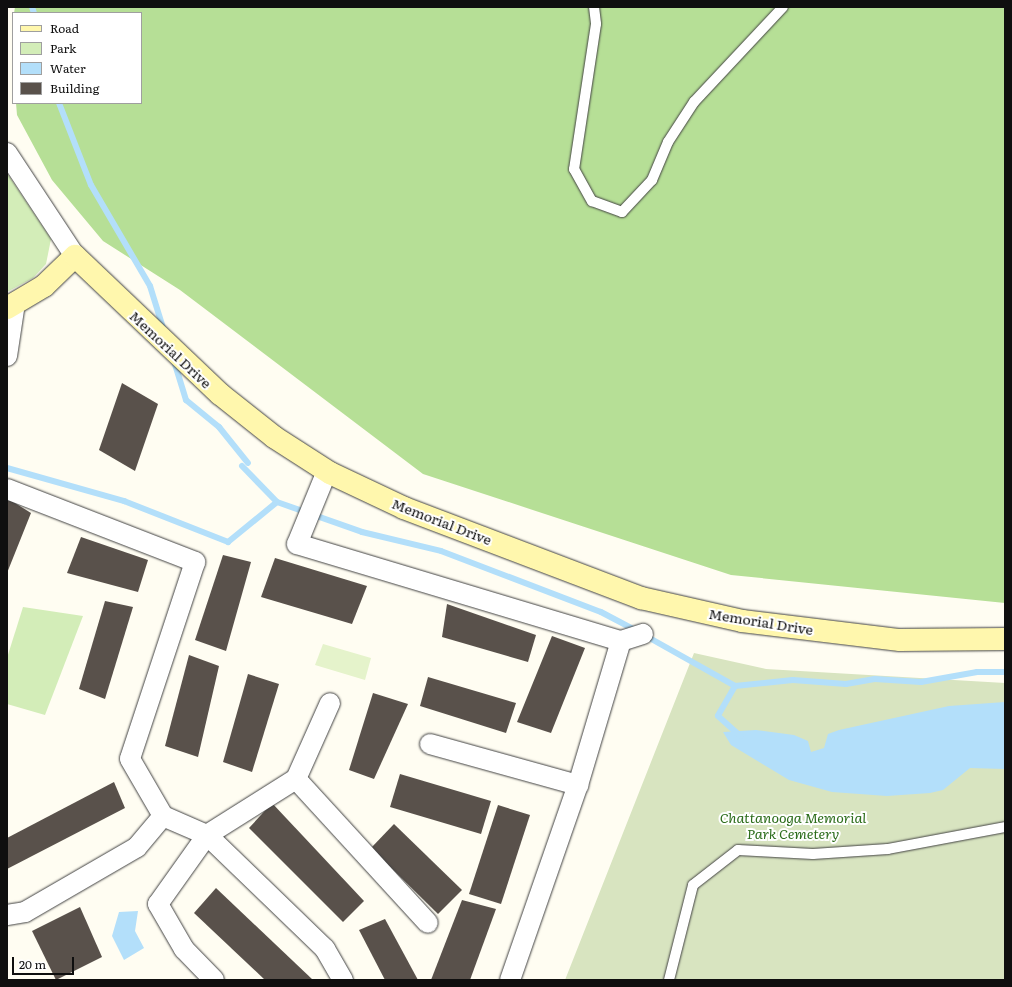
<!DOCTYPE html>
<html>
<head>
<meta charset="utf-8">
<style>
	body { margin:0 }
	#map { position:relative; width:1012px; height:987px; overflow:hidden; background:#fffdf2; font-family:Literata,serif }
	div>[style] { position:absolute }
	.green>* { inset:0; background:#d3edb8 }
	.forest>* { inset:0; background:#b6df96 }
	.cemetery>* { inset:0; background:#d8e4c0 }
	.pitch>* { inset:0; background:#e5f3cb }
	.water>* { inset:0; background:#b3dffa }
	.stream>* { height:6px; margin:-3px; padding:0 3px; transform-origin:3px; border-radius:3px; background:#b3dffa }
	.building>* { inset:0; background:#59514b }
	.roads { filter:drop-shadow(0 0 1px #424242) drop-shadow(0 0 1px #424242) }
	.lane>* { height:10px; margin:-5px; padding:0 5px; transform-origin:5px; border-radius:5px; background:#fff }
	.street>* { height:20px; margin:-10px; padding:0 10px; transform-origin:10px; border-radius:10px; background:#fff }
	.secondary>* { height:22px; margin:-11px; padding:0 11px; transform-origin:11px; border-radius:11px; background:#fff7ad }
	span { translate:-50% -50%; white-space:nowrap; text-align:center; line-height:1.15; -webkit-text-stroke:4px #fff; paint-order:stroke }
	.street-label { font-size:14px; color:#0f0f0f }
	.park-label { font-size:14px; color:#2b6c1a; font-style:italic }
	.frame { position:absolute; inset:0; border:8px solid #0f0f0f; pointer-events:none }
	.legend { position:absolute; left:12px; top:12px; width:130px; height:92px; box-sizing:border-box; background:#fff; border:1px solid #9f9f9f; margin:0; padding:5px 7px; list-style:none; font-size:12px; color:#0f0f0f }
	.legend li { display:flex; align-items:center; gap:8px; height:20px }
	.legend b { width:20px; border:1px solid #9f9f9f }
	.scale { position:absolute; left:12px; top:957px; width:62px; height:18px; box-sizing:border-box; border:2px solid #0f0f0f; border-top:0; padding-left:5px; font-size:12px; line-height:14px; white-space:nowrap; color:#0f0f0f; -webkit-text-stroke:3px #fff; paint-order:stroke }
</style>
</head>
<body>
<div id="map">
	<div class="green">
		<div style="clip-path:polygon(7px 173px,51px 239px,46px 264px,33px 278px,7px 292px)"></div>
		<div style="clip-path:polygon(23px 607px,83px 616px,45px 715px,7px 704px,7px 658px)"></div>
	</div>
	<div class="forest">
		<div style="clip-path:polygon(15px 7px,1005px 7px,1005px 603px,731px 575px,423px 474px,180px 290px,103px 241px,52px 180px,17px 115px,16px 103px,141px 103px,141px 13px,14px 13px)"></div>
	</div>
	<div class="cemetery">
		<div style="clip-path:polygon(694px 653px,766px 669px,1005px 683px,1005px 980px,565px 980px)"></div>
	</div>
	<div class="pitch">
		<div style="clip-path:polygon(323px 644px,371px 658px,365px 680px,315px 665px)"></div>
	</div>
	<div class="water">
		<div style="clip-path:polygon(1005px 702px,1005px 769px,970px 768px,943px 790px,930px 793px,887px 796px,832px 792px,789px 780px,731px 745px,723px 732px,756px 730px,794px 735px,808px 741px,811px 752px,824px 748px,828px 734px,839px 730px,949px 706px)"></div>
		<div style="clip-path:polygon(138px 911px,135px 931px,144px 948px,124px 960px,112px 936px,119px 912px)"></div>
	</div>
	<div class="stream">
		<div style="left:32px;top:7px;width:6px;rotate:72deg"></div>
		<div style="left:59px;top:103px;width:88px;rotate:68.7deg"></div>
		<div style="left:91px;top:185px;width:117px;rotate:59.7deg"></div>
		<div style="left:150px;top:286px;width:47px;rotate:72.7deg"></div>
		<div style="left:174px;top:361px;width:41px;rotate:72.9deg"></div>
		<div style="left:186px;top:400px;width:43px;rotate:39.3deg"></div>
		<div style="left:219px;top:427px;width:46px;rotate:51.1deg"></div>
		<div style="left:242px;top:466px;width:50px;rotate:45.8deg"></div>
		<div style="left:277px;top:502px;width:90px;rotate:19.4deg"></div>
		<div style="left:362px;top:532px;width:81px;rotate:13.5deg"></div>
		<div style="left:441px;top:551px;width:171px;rotate:20.9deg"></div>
		<div style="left:601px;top:612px;width:41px;rotate:27.8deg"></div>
		<div style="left:7px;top:468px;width:122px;rotate:15.8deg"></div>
		<div style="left:124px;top:501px;width:112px;rotate:21.5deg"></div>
		<div style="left:228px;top:542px;width:63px;rotate:-39.2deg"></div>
		<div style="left:646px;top:636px;width:102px;rotate:29.3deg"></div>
		<div style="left:735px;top:686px;width:58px;rotate:-5.9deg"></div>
		<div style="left:793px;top:680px;width:53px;rotate:4.3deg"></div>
		<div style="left:846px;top:684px;width:29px;rotate:-10deg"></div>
		<div style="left:875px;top:679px;width:46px;rotate:3.7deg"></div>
		<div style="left:921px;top:682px;width:57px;rotate:-10.1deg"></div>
		<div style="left:977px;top:672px;width:28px"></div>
		<div style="left:735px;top:686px;width:34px;rotate:120deg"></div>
		<div style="left:718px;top:716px;width:30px;rotate:42deg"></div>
	</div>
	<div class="building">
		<div style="clip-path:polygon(122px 383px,158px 404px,135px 471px,99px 450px)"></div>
		<div style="clip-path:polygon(7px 498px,31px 513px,7px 573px)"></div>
		<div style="clip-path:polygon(81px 537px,148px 560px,138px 592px,67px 573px)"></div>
		<div style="clip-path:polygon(223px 555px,251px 562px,226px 651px,195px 640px)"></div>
		<div style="clip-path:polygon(275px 558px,367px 586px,352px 624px,261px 597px)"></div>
		<div style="clip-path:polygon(105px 601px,133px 607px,105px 699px,79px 689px)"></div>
		<div style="clip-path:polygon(447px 604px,536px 635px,528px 662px,442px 637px)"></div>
		<div style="clip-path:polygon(552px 636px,585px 648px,551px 733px,517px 722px)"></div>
		<div style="clip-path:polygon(189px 655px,219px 666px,198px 757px,165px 746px)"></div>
		<div style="clip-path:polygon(248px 674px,279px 684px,252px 772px,223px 762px)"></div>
		<div style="clip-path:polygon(428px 677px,516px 703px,506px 733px,420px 706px)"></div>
		<div style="clip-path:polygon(373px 693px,408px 704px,374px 779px,349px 770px)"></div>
		<div style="clip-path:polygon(400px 774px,491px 801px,481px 834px,390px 807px)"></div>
		<div style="clip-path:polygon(114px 782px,125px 808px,7px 869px,7px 838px)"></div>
		<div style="clip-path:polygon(272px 803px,364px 901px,343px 922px,249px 828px)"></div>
		<div style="clip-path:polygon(498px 805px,530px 815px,501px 904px,469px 894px)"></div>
		<div style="clip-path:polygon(394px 824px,462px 890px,438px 914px,371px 848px)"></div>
		<div style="clip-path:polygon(216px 888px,313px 980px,265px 980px,194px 913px)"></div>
		<div style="clip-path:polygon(462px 900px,496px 909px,470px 980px,431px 980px)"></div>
		<div style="clip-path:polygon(80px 907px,102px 957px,56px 980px,32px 931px)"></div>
		<div style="clip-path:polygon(385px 919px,418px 980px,385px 980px,359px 930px)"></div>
	</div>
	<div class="roads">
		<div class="lane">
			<div style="left:594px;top:7px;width:17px;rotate:83deg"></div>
			<div style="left:596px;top:24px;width:147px;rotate:98.6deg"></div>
			<div style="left:574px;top:169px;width:37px;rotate:61deg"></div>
			<div style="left:592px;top:201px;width:32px;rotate:20deg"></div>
			<div style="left:622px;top:212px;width:44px;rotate:-46.8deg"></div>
			<div style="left:652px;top:180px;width:41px;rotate:-67.2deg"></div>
			<div style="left:668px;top:142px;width:48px;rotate:-57deg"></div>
			<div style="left:694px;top:102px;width:130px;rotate:-46.9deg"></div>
			<div style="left:669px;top:980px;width:98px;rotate:-75.8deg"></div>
			<div style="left:693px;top:885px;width:57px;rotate:-37.9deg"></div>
			<div style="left:738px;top:850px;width:75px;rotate:3.1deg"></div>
			<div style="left:813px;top:854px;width:75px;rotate:-3.8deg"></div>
			<div style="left:888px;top:849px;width:119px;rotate:-10.6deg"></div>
		</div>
		<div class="street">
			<div style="left:7px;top:153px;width:123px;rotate:56.6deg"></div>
			<div style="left:7px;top:356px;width:54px;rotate:-81.4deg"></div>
			<div style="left:327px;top:471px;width:79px;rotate:112.3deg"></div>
			<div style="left:297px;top:544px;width:338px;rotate:16.7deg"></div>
			<div style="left:7px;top:489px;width:202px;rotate:21.2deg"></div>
			<div style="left:195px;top:562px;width:207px;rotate:108.3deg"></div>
			<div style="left:130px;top:759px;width:66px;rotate:59.9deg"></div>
			<div style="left:430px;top:744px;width:154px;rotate:15.5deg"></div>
			<div style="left:296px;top:779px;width:195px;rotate:47.5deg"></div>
			<div style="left:7px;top:915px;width:18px;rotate:-9deg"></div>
			<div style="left:25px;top:912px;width:129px;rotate:-30.1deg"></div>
			<div style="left:137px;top:847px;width:40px;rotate:-50deg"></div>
			<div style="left:163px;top:816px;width:48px;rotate:23.4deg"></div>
			<div style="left:207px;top:835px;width:164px;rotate:44deg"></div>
			<div style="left:325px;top:949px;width:36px;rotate:60deg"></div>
			<div style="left:214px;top:980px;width:43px;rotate:-134.1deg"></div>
			<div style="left:184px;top:949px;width:52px;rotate:-120deg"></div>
			<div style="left:158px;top:904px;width:85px;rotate:-54.6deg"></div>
			<div style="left:207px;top:835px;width:105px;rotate:-32.2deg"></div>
			<div style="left:296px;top:779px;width:83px;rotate:-65.9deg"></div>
			<div style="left:510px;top:980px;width:207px;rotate:-70.8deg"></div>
			<div style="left:578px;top:785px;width:150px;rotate:-73.4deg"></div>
			<div style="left:621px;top:641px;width:23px;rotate:-18deg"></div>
		</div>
		<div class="secondary">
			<div style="left:7px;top:308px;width:43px;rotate:-30.7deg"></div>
			<div style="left:44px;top:286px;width:43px;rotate:-44.1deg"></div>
			<div style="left:75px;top:256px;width:200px;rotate:43.6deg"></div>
			<div style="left:220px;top:394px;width:69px;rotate:38.5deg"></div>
			<div style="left:274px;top:437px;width:67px;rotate:32.7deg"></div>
			<div style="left:330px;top:473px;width:82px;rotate:25.3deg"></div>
			<div style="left:404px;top:508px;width:254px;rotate:20.8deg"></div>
			<div style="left:641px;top:598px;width:104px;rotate:12.8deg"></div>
			<div style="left:742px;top:621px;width:159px;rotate:6.9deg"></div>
			<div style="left:900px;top:640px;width:105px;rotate:-0.5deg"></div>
		</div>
	</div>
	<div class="street-label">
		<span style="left:171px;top:349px;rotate:43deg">Memorial Drive</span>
		<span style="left:442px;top:521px;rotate:21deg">Memorial Drive</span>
		<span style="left:761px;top:621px;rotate:9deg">Memorial Drive</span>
	</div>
	<div class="park-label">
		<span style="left:793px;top:825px">Chattanooga Memorial<br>Park Cemetery</span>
	</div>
	<div class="frame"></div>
	<ul class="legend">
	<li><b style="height:5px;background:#fff7ad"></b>Road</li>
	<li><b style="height:11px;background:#d3edb8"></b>Park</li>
	<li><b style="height:11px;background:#b3dffa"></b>Water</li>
	<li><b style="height:11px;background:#59514b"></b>Building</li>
	</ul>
	<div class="scale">20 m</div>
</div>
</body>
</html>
